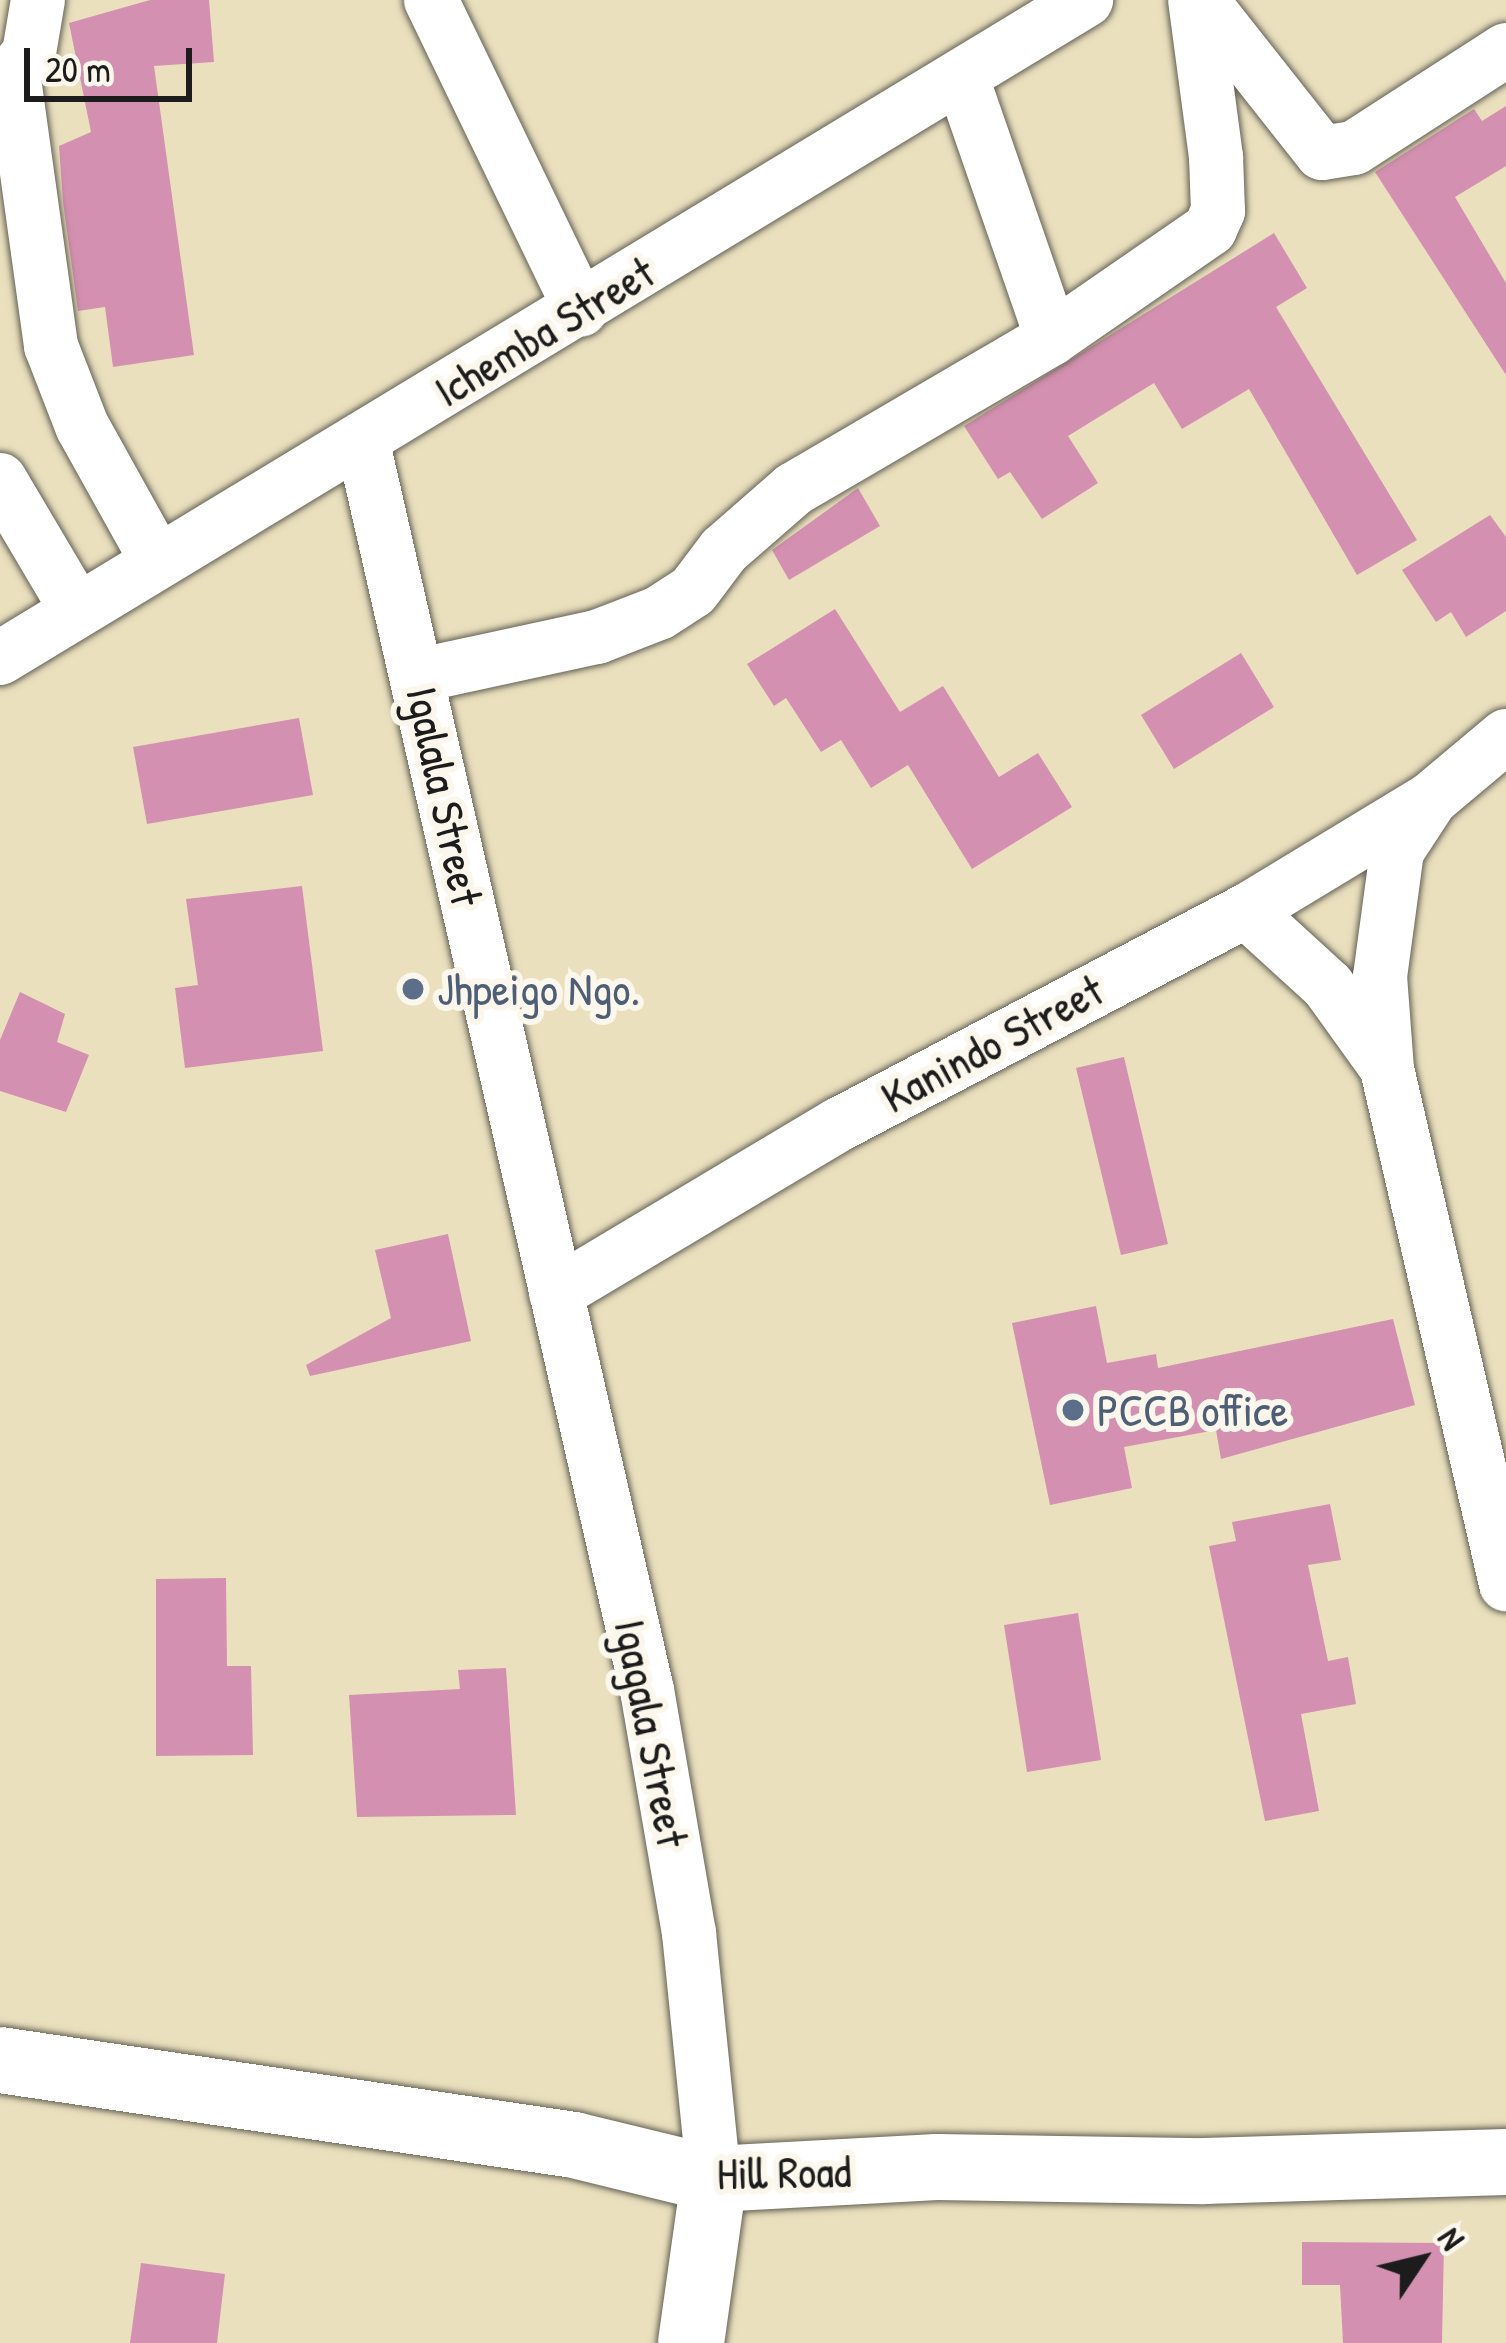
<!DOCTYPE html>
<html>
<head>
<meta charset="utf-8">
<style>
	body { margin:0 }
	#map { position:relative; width:1506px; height:2343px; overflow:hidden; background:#eae0be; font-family:"Patrick Hand",sans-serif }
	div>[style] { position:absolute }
	.building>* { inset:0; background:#d490b0 }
	.roads { filter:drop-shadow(0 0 3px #646155) drop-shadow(0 0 3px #646155) }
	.minor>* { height:54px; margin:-27px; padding:0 27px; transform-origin:27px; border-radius:27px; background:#fff }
	.major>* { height:66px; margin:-33px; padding:0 33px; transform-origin:33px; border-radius:33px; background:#fff }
	.dots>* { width:33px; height:33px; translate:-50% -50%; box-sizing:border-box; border:6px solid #fbf7ec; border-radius:50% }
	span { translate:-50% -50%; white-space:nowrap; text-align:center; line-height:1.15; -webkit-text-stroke:12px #fbf7ec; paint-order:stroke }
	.street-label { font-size:45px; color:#1c1c1c }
	.service-label { font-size:45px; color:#4e5e75 }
	.left { translate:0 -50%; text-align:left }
	.north { position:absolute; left:1362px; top:2199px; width:120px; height:120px; -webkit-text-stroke:9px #fbf7ec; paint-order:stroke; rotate:55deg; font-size:33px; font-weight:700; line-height:48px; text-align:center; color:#1c1c1c }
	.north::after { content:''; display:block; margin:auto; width:42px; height:54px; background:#1c1c1c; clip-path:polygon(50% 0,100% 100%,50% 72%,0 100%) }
	.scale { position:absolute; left:24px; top:48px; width:168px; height:54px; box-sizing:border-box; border:6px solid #1c1c1c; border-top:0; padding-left:15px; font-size:36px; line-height:42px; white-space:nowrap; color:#1c1c1c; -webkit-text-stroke:9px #fbf7ec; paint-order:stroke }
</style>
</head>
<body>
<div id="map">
	<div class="building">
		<div style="clip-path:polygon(150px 0,209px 0,214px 62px,154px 66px,194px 355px,113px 367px,105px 307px,78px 311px,63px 202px,59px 146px,91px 132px,69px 23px)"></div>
		<div style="clip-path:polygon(1506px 106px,1506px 166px,1455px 197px,1506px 283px,1506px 375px,1375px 172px,1474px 109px,1482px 121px)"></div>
		<div style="clip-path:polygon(1274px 233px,1307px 288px,1276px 307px,1417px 540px,1357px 575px,1249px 389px,1182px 429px,1154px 383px,1068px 436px,1098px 483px,1042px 519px,1010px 472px,998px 479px,964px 426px)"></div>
		<div style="clip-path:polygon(858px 488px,880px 526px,789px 580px,772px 550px)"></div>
		<div style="clip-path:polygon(1490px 515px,1506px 537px,1506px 611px,1466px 637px,1451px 612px,1436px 622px,1402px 570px)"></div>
		<div style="clip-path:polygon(835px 609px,900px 712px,943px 686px,999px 777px,1038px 753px,1072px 807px,972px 869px,908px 765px,871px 788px,841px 740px,821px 752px,786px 698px,774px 706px,747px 664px)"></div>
		<div style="clip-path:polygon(1241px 653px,1274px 707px,1174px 769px,1141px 715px)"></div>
		<div style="clip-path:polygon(299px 718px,313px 795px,147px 824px,133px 747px)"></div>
		<div style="clip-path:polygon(302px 886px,323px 1051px,185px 1068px,175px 988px,198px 985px,186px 899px)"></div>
		<div style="clip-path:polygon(20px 992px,65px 1014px,57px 1042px,89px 1055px,66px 1112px,0 1091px,0 1040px)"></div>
		<div style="clip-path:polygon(1124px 1057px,1168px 1244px,1121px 1255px,1076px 1068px)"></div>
		<div style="clip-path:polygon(448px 1234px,471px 1341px,310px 1376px,306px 1365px,391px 1318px,375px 1250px)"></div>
		<div style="clip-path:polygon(1096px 1306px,1107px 1363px,1156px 1354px,1158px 1368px,1393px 1319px,1415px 1405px,1221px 1459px,1216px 1430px,1124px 1447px,1132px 1488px,1050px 1505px,1012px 1323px)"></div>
		<div style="clip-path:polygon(1330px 1504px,1341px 1560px,1308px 1565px,1328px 1661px,1348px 1657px,1356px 1704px,1301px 1714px,1319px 1811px,1265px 1821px,1209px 1546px,1236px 1541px,1232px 1522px)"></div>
		<div style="clip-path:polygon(226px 1578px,227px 1666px,251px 1666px,253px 1755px,156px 1756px,156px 1579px)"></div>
		<div style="clip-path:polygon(1078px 1613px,1101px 1760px,1027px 1772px,1004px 1625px)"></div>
		<div style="clip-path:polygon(506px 1668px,516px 1815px,357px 1817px,349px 1695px,460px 1689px,458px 1670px)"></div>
		<div style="clip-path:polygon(1302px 2242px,1444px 2243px,1442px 2343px,1343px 2343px,1340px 2285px,1302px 2285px)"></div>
		<div style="clip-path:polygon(141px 2263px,225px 2274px,217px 2343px,130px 2343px)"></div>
	</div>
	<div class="roads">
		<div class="minor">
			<div style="left:431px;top:0;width:344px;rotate:64.2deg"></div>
			<div style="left:1201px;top:0;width:195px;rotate:51.7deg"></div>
			<div style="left:1322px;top:153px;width:32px;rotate:-9deg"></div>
			<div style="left:1354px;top:148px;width:181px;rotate:-32.8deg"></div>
			<div style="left:14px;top:79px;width:270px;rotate:82.1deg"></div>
			<div style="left:51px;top:346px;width:86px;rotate:68.8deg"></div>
			<div style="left:82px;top:426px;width:154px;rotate:60.9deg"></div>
			<div style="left:963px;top:81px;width:272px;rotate:70.9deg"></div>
			<div style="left:0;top:89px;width:46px;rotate:-51.1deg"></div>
			<div style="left:29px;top:53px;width:54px;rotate:-80.4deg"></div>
			<div style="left:362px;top:439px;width:1283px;rotate:77.17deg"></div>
			<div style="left:647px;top:1690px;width:247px;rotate:80.2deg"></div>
			<div style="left:689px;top:1933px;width:247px;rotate:84.2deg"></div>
			<div style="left:0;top:480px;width:151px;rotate:59.4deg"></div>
			<div style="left:0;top:658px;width:1270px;rotate:-31.21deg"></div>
			<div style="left:421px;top:675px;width:180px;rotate:-12.2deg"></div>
			<div style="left:597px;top:637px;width:66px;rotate:-21.2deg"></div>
			<div style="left:659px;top:613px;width:40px;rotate:-32.9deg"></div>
			<div style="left:693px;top:591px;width:51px;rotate:-52.9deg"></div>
			<div style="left:724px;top:550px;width:93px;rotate:-41.1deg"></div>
			<div style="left:794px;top:489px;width:299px;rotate:-30.3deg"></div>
			<div style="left:1052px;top:338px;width:192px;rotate:-34.6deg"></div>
			<div style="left:1210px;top:229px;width:20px;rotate:-66deg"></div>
			<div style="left:1218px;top:211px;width:54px;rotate:-92.1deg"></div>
			<div style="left:1216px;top:157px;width:158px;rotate:-97.6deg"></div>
			<div style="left:1506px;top:736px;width:98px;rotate:140deg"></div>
			<div style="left:1431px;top:799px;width:62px;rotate:123.2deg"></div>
			<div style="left:1397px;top:851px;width:126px;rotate:97.7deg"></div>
			<div style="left:1380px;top:976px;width:93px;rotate:85.7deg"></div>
			<div style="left:1387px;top:1069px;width:529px;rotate:76.99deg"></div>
			<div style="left:1246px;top:911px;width:111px;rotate:42.4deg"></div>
			<div style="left:1328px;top:986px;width:96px;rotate:54.3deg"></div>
			<div style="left:556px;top:1293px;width:328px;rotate:-30.8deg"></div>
			<div style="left:838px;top:1125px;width:461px;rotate:-27.7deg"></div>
			<div style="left:1246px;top:911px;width:216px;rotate:-31.2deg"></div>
		</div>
		<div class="major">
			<div style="left:0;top:2060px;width:580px;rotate:8.42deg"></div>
			<div style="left:574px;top:2145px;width:144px;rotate:13.7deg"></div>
			<div style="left:714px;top:2179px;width:223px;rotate:-3.1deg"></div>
			<div style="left:937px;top:2167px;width:267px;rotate:0.9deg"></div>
			<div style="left:1204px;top:2171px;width:302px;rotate:-1.7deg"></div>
			<div style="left:691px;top:2343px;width:166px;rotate:-82deg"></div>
		</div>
	</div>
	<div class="dots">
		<div style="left:413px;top:989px;background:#5c6f8a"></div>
		<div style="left:1073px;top:1410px;background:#5c6f8a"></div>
	</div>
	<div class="street-label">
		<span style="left:544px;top:331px;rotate:-31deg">Ichemba Street</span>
		<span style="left:445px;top:796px;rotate:78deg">Igalala Street</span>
		<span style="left:992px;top:1043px;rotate:-28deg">Kanindo Street</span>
		<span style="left:652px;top:1733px;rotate:79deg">Igagala Street</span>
		<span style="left:784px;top:2172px;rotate:-1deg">Hill Road</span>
	</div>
	<div class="service-label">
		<span class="left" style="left:437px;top:989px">Jhpeigo Ngo.</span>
		<span class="left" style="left:1097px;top:1410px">PCCB office</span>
	</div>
	<div class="north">N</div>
	<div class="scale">20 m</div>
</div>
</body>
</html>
